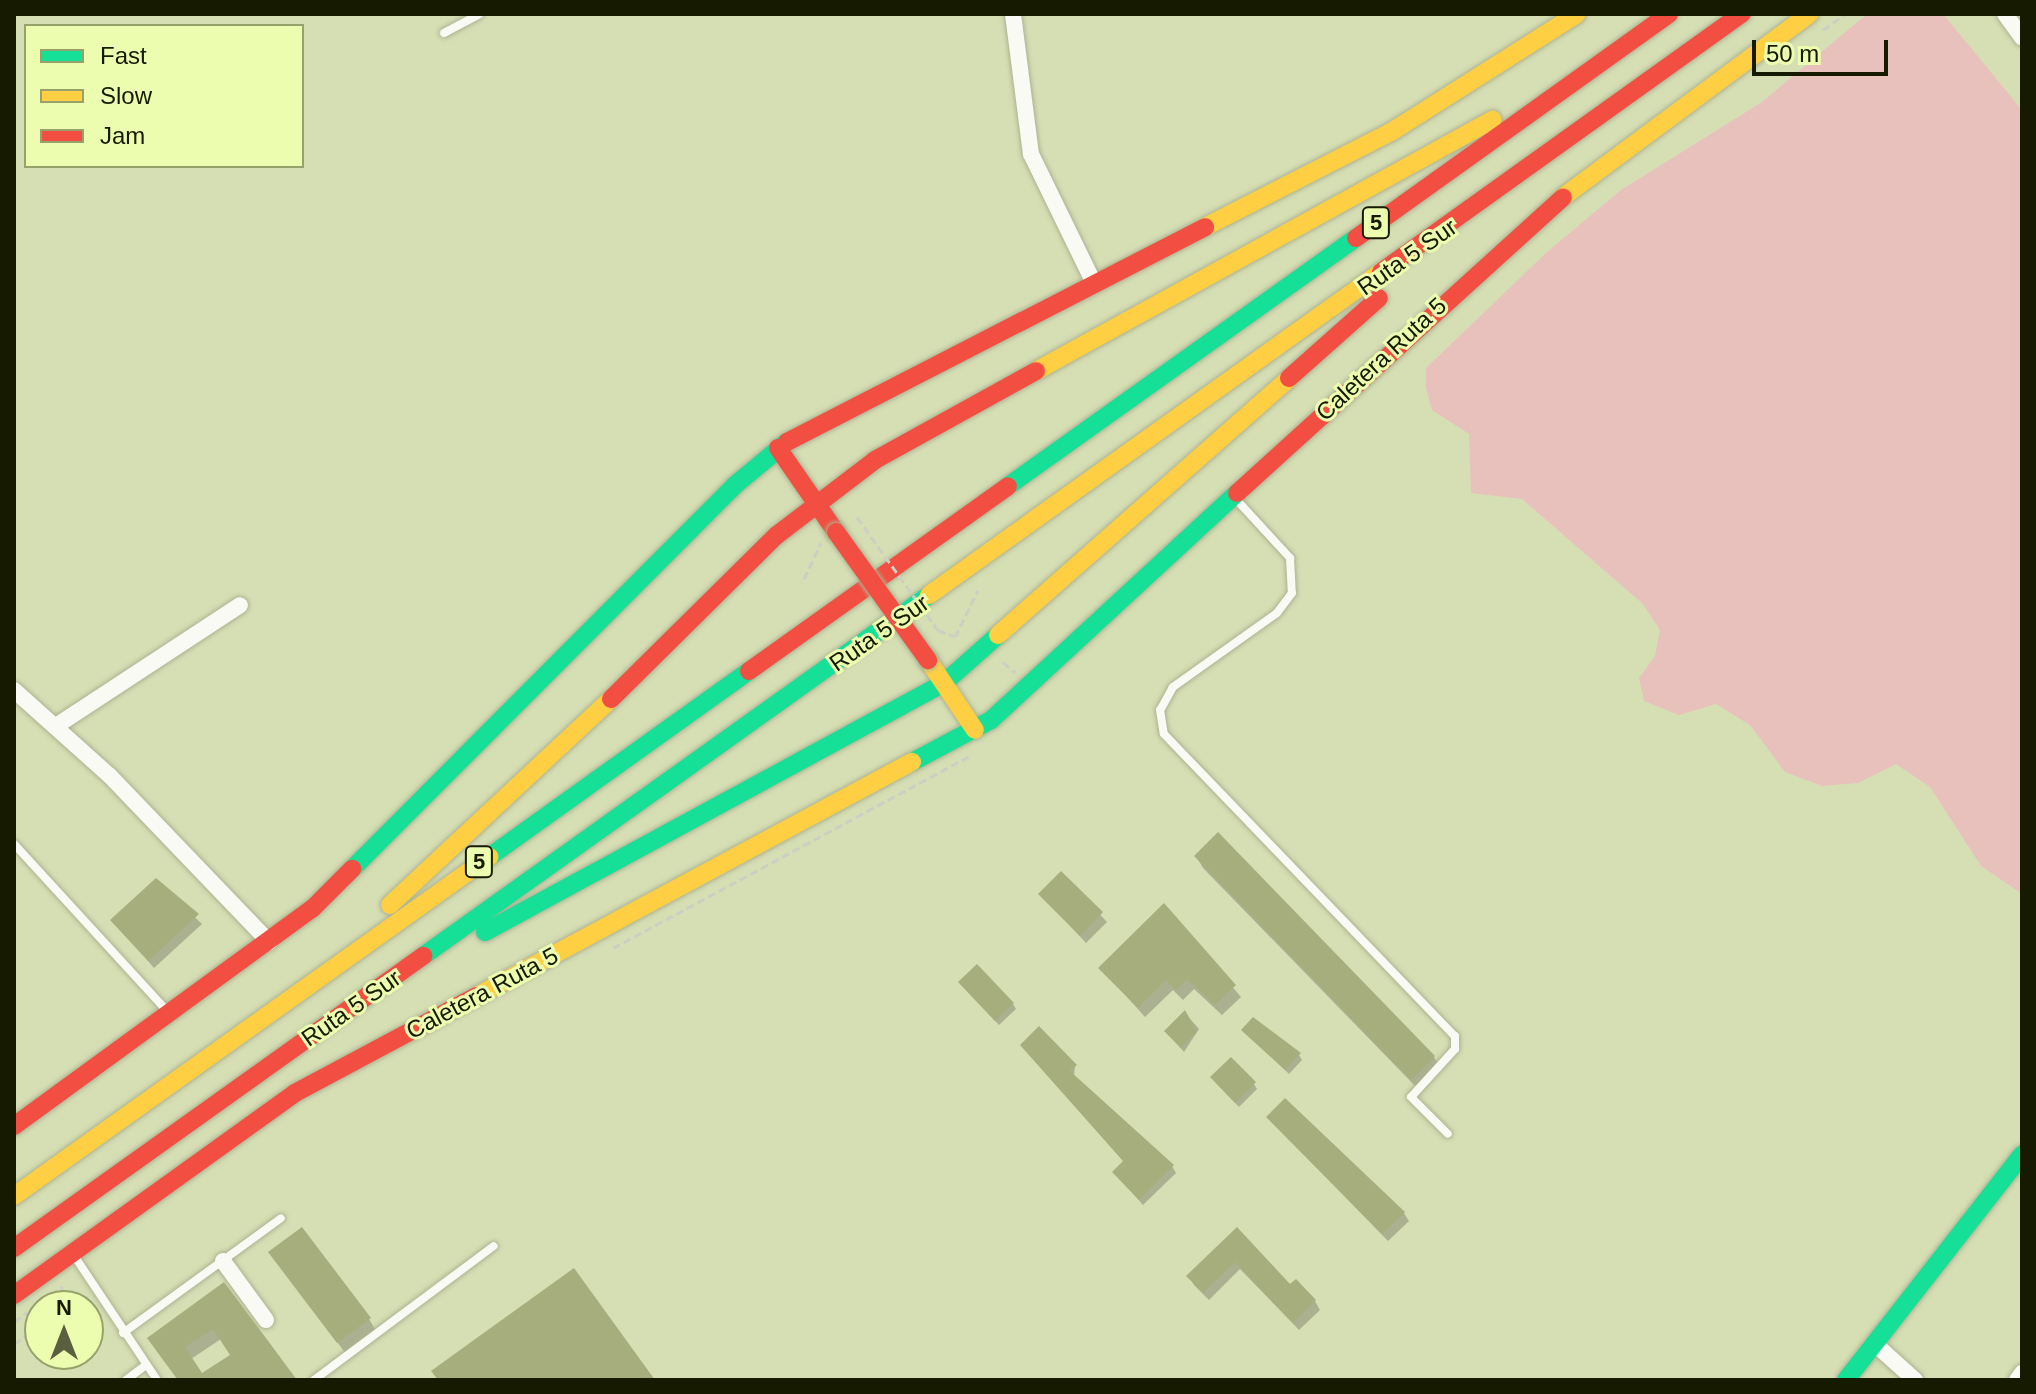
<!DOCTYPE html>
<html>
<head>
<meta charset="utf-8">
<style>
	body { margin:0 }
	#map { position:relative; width:2036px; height:1394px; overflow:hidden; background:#d6deb4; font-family:Arial,sans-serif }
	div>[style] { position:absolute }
	.green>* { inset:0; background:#e9c1bc }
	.shadow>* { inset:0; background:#0003 }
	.building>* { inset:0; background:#a6ae7d }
	.path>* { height:3px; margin-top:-1.5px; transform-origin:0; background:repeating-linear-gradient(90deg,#cccfc2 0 8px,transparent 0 12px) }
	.roads { filter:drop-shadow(0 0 2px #acb392) drop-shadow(0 0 2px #acb392) }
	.lane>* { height:8px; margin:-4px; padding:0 4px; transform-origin:4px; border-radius:4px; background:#f9faf4 }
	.street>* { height:16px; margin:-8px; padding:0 8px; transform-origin:8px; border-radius:8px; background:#f9faf4 }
	.fast>* { height:18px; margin:-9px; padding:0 9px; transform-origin:9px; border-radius:9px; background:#16e098 }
	.slow>* { height:18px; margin:-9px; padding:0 9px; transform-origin:9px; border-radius:9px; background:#ffcf43 }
	.jam>* { height:18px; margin:-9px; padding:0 9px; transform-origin:9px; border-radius:9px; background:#f24e42 }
	.path-bridge>* { height:3px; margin-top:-1.5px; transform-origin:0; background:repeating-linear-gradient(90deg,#cccfc2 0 8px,transparent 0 12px) }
	.bridges { filter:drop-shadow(0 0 2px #acb392) drop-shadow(0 0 2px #acb392) }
	.jam-bridge>* { height:18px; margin:-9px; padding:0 9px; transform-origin:9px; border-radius:9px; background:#f24e42 }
	span { translate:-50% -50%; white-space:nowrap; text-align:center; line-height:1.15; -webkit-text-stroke:6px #edfdb0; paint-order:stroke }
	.shield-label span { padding:2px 6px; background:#edfdb0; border:2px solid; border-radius:6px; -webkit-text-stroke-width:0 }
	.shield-label { font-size:22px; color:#161a00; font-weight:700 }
	.street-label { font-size:24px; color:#161a00 }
	.frame { position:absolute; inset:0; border:16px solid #161a00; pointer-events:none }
	.legend { position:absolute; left:24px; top:24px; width:280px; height:144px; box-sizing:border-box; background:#edfdb0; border:2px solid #97a26a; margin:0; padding:10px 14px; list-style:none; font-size:24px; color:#161a00 }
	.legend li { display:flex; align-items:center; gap:16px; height:40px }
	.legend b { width:40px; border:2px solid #97a26a }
	.north { position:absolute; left:24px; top:1290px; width:80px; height:80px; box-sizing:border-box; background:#edfdb0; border:2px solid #97a26a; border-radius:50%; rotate:0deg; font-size:22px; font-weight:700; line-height:32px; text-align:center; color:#161a00 }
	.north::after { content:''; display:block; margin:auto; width:28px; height:36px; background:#595f3f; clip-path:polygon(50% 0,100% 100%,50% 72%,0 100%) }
	.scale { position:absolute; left:1752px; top:40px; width:136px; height:36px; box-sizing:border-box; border:4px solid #161a00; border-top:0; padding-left:10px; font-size:24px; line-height:28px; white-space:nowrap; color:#161a00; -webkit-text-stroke:6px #edfdb0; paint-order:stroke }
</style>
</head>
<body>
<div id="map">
	<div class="green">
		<div style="clip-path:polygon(1867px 14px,1943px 14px,2022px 110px,2022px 894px,1981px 866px,1930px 787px,1896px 764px,1858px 783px,1822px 786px,1785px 772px,1750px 725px,1716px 704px,1679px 715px,1644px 701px,1639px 678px,1655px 656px,1660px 630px,1643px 604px,1522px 499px,1471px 493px,1469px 434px,1432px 410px,1426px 388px,1426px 368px,1546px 253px,1621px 190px,1762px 102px)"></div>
	</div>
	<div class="shadow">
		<div style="clip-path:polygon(1218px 835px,1434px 1057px,1441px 1069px,1419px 1090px,1203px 868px,1196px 856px)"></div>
		<div style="clip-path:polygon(1061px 873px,1107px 922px,1086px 943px,1041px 894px)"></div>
		<div style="clip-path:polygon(156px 880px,202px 924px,154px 968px,113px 920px)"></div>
		<div style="clip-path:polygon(1164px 906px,1241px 997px,1222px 1015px,1194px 989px,1183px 1000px,1173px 990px,1145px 1017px,1101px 968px)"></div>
		<div style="clip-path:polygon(964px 988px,1013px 1004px,1016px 1009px,999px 1025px)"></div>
		<div style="clip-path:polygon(1185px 1013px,1199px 1029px,1184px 1052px,1166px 1032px)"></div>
		<div style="clip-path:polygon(1244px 1030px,1299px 1055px,1302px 1060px,1289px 1074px)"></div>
		<div style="clip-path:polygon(1022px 1045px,1075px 1066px,1074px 1077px,1172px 1166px,1176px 1173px,1143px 1205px,1115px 1173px,1125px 1163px)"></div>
		<div style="clip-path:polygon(1216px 1083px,1254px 1084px,1257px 1089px,1239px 1107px)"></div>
		<div style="clip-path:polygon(1268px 1118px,1404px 1213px,1409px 1221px,1388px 1241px)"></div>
		<div style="clip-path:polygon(1237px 1230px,1290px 1287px,1315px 1301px,1320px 1310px,1299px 1330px,1240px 1269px,1209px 1300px,1194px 1285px,1189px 1276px)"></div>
		<div style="clip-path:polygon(271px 1253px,369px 1319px,376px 1331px,346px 1354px)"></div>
		<div style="clip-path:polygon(evenodd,224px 1284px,294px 1380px,178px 1380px,156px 1350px,224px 1284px,221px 1339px,233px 1356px,202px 1376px,191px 1359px,221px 1339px)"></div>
	</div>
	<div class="building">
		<div style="clip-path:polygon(1218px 832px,1435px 1056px,1411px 1080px,1194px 856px)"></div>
		<div style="clip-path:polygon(1061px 871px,1103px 912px,1080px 936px,1038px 894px)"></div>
		<div style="clip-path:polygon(156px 878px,199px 914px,148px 961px,110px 920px)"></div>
		<div style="clip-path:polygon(1164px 903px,1236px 985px,1215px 1005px,1187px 979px,1176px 990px,1166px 980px,1138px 1008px,1098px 968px)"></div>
		<div style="clip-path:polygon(977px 964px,1014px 1003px,995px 1021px,958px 982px)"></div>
		<div style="clip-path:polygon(1185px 1010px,1197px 1032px,1181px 1048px,1164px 1031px)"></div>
		<div style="clip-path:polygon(1253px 1017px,1301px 1053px,1285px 1070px,1241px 1030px)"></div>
		<div style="clip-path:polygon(1039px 1026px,1077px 1065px,1070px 1071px,1174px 1165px,1139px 1200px,1112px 1172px,1123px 1161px,1020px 1045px)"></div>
		<div style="clip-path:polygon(1231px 1057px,1256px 1082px,1235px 1103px,1210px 1077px)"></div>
		<div style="clip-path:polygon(1285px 1098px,1405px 1212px,1382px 1234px,1266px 1117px)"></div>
		<div style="clip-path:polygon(302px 1227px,371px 1318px,337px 1343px,268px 1252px)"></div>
		<div style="clip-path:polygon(1237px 1227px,1290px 1284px,1296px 1279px,1316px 1300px,1293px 1323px,1235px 1262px,1203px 1293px,1186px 1276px)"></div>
		<div style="clip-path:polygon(574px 1268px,655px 1380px,438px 1380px,431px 1371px)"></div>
		<div style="clip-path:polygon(evenodd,224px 1282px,257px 1326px,297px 1380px,178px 1380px,147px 1338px,224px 1282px,213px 1329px,230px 1355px,202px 1373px,185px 1347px,213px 1329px)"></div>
	</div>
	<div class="path">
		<div style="left:1823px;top:30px;width:27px;rotate:-36deg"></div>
		<div style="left:804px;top:579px;width:40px;rotate:-65deg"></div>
		<div style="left:938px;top:630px;width:17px;rotate:21deg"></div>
		<div style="left:955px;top:637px;width:52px;rotate:-63.9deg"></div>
		<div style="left:1003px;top:662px;width:16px;rotate:40deg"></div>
		<div style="left:613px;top:948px;width:408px;rotate:-28.3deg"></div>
		<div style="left:61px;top:1286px;width:21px;rotate:73deg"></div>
		<div style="left:14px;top:1322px;width:16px;rotate:-38deg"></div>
		<div style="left:14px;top:1344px;width:32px;rotate:-35deg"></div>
	</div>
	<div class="roads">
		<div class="lane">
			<div style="left:444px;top:33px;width:40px;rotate:-28deg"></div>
			<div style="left:1234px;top:497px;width:83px;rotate:47.4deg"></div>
			<div style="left:1290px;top:558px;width:35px;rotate:87deg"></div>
			<div style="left:1292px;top:593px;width:25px;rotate:127deg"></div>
			<div style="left:1277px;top:613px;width:128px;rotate:144.6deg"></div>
			<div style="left:1173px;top:687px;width:26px;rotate:119deg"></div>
			<div style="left:1160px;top:710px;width:24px;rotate:81deg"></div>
			<div style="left:1164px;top:734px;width:419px;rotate:46.1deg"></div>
			<div style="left:1455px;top:1036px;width:13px;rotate:90deg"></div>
			<div style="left:1455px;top:1049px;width:65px;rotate:132.5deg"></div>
			<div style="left:1411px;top:1097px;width:52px;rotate:45deg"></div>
			<div style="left:14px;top:844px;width:226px;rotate:47.5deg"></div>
			<div style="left:73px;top:1254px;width:151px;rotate:56.3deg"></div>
			<div style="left:123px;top:1333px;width:195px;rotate:-36deg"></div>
			<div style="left:126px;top:1380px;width:25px;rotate:-37deg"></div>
			<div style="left:314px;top:1380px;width:224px;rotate:-36.7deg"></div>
		</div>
		<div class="street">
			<div style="left:1013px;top:14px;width:141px;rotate:82.7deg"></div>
			<div style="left:1031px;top:154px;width:141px;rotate:64deg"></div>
			<div style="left:2005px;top:14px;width:29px;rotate:54deg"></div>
			<div style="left:14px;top:690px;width:129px;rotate:41.9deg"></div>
			<div style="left:110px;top:776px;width:230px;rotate:46.2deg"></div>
			<div style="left:56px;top:726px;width:220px;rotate:-33.3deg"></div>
			<div style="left:223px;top:1261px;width:73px;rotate:53.9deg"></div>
			<div style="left:1875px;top:1344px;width:54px;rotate:42deg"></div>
			<div style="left:2017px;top:1380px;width:9px;rotate:-54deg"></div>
		</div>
		<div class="fast">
			<div style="left:1008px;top:486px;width:427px;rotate:-35.5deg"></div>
			<div style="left:912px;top:762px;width:89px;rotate:-28deg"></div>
			<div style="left:991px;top:720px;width:335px;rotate:-42.7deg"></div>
			<div style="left:489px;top:857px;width:320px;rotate:-35.6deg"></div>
			<div style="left:352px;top:869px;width:542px;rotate:-45.07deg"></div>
			<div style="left:735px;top:485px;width:67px;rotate:-39.6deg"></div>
			<div style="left:485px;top:932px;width:522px;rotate:-28.48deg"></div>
			<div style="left:944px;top:683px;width:72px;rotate:-41.6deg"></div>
			<div style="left:423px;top:956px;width:622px;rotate:-35.51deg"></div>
			<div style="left:1846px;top:1380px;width:286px;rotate:-52deg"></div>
		</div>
		<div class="slow">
			<div style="left:1563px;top:197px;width:307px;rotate:-36.6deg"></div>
			<div style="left:1205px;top:227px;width:209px;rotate:-27.1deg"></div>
			<div style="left:1391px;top:132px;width:220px;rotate:-32.4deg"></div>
			<div style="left:1036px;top:371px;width:521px;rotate:-28.83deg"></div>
			<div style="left:929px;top:595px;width:556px;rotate:-35.55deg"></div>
			<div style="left:998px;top:635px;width:388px;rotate:-41.4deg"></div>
			<div style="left:928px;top:660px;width:84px;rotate:56.1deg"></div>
			<div style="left:390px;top:905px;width:302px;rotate:-43deg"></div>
			<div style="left:477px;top:996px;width:494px;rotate:-28.3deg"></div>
			<div style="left:14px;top:1196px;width:584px;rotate:-35.51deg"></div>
		</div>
		<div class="jam">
			<div style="left:1356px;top:238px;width:385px;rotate:-35.6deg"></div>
			<div style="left:1381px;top:272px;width:444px;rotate:-35.6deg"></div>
			<div style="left:1289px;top:378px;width:120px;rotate:-41.6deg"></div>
			<div style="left:787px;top:442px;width:470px;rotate:-27.2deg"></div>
			<div style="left:778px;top:448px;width:102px;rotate:55.4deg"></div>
			<div style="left:1237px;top:493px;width:440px;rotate:-42.2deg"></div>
			<div style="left:749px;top:671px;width:318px;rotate:-35.5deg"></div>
			<div style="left:611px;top:699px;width:233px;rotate:-44.7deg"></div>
			<div style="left:777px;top:535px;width:123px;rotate:-37.4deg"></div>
			<div style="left:875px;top:460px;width:184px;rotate:-28.9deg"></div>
			<div style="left:14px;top:1126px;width:369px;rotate:-36.1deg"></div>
			<div style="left:312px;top:909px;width:57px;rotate:-45deg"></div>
			<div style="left:14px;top:1248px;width:503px;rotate:-35.52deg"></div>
			<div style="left:14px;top:1295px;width:346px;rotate:-35.7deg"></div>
			<div style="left:295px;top:1093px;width:206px;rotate:-28.1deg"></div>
		</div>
	</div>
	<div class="path-bridge">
		<div style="left:857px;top:517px;width:139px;rotate:54.4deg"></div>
	</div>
	<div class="bridges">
		<div class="jam-bridge">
			<div style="left:836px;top:532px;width:158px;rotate:54.3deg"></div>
		</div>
	</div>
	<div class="shield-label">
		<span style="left:1376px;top:223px">5</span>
		<span style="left:479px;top:862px">5</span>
	</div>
	<div class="street-label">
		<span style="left:1407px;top:257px;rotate:-35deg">Ruta 5 Sur</span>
		<span style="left:1381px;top:359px;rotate:-43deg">Caletera Ruta 5</span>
		<span style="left:879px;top:633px;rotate:-35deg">Ruta 5 Sur</span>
		<span style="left:482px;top:993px;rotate:-28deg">Caletera Ruta 5</span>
		<span style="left:351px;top:1008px;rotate:-35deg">Ruta 5 Sur</span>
	</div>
	<div class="frame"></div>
	<ul class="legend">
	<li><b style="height:10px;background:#16e098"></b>Fast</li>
	<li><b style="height:10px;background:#ffcf43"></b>Slow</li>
	<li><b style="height:10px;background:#f24e42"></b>Jam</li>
	</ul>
	<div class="north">N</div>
	<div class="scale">50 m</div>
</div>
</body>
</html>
